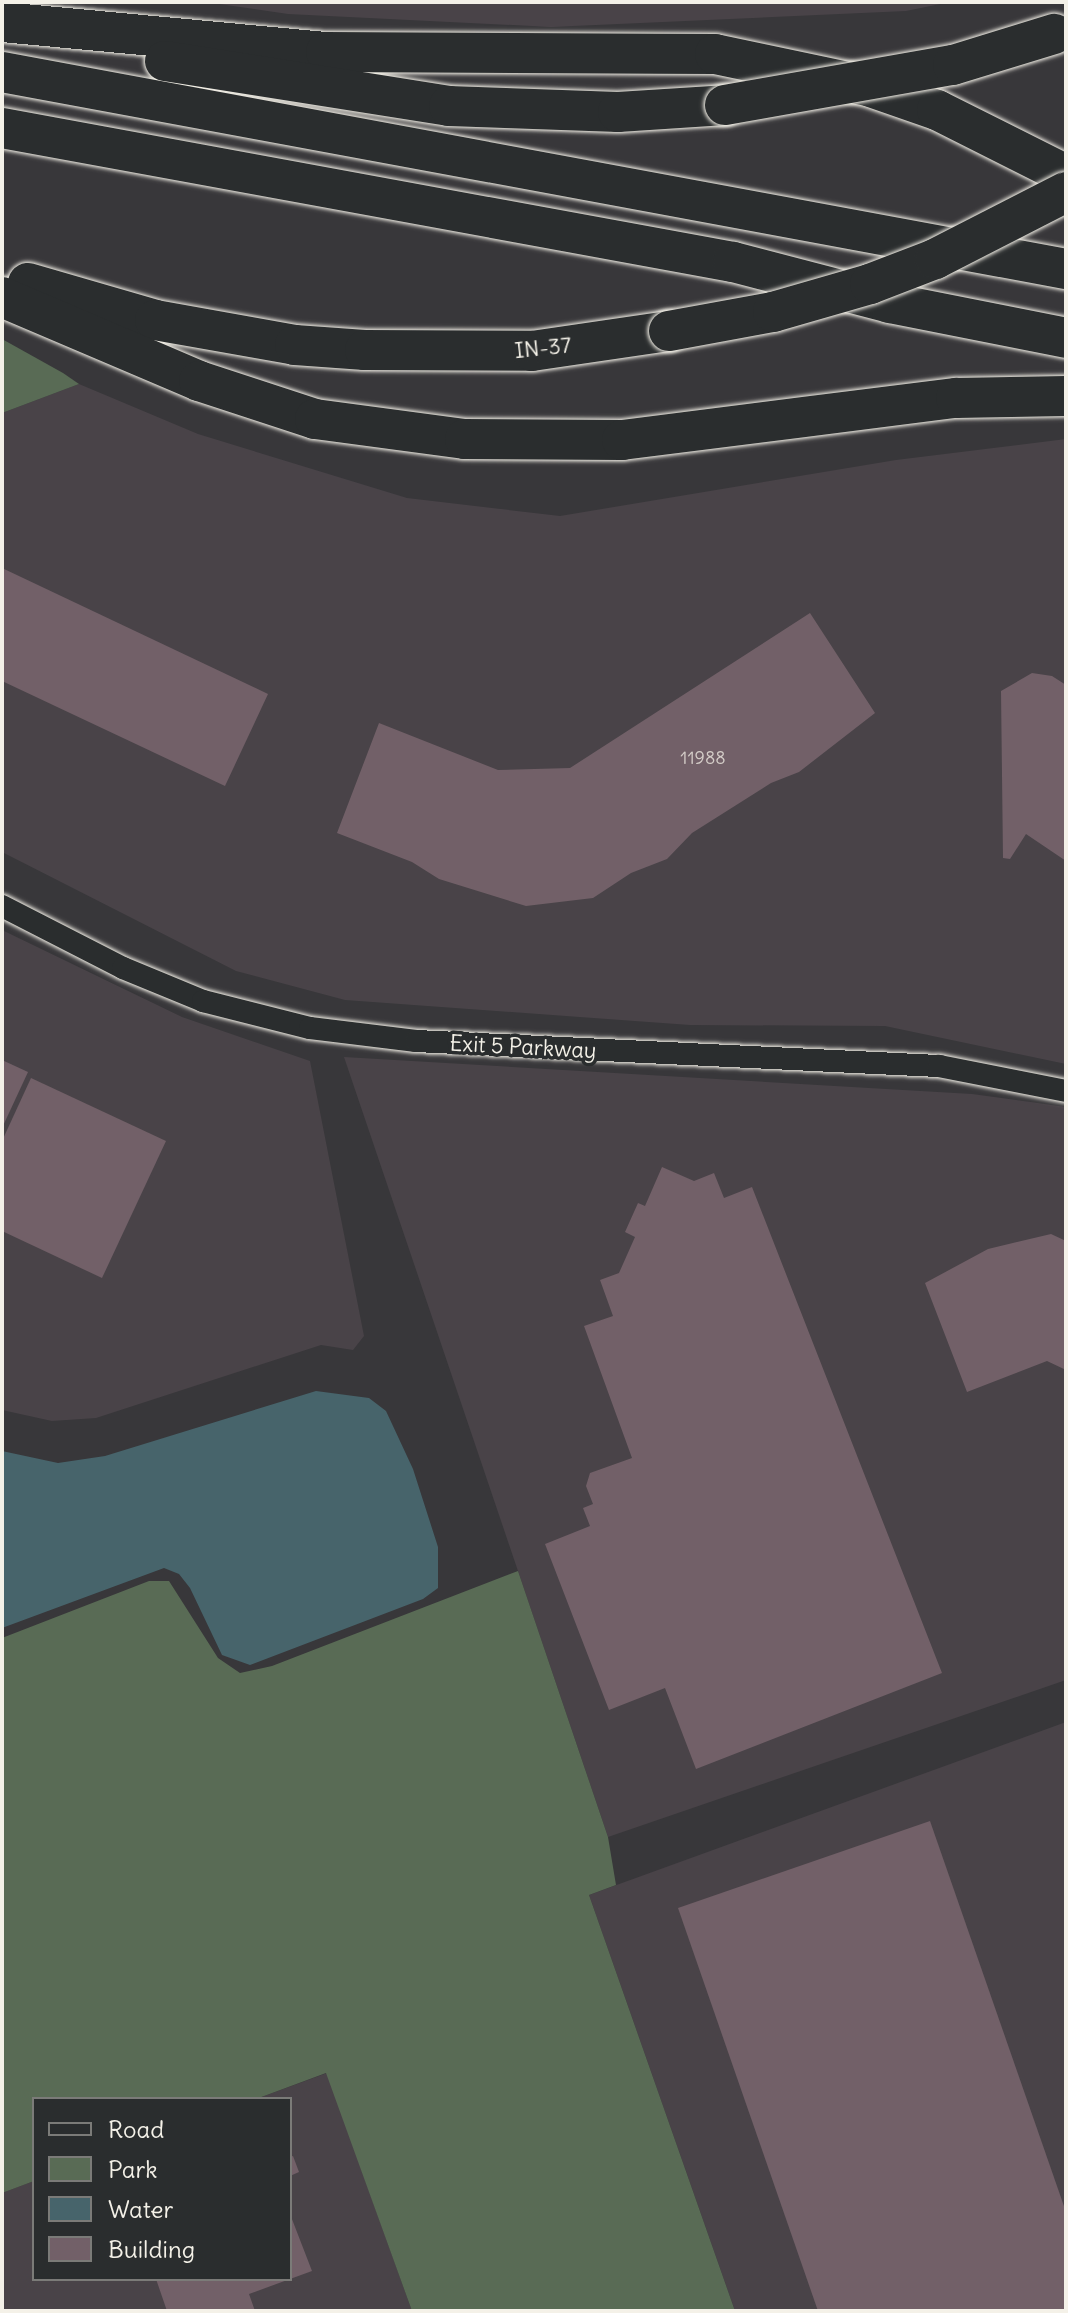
<!DOCTYPE html>
<html>
<head>
<meta charset="utf-8">
<style>
	body { margin:0 }
	#map { position:relative; width:1068px; height:2313px; overflow:hidden; background:#38373a; font-family:Delius,sans-serif }
	div>[style] { position:absolute }
	.built>* { inset:0; background:#494348 }
	.green>* { inset:0; background:#596b55 }
	.water>* { inset:0; background:#47646b }
	.building>* { inset:0; background:#726068 }
	.roads { filter:drop-shadow(0 0 2px #f4f1e8) drop-shadow(0 0 2px #f4f1e8) }
	.street>* { height:22px; margin:-11px; padding:0 11px; transform-origin:11px; border-radius:11px; background:#2a2d2e }
	.highway>* { height:40px; margin:-20px; padding:0 20px; transform-origin:20px; border-radius:20px; background:#2a2d2e }
	.bridges { filter:drop-shadow(0 0 2px #f4f1e8) drop-shadow(0 0 2px #f4f1e8) }
	.highway-bridge>* { height:40px; margin:-20px; padding:0 20px; transform-origin:20px; border-radius:20px; background:#2a2d2e }
	span { translate:-50% -50%; white-space:nowrap; text-align:center; line-height:1.15; -webkit-text-stroke:7px #2a2d2e; paint-order:stroke }
	.number-label { font-size:18px; color:#d4cdc8 }
	.number-label span { -webkit-text-stroke-width:0 }
	.street-label { font-size:22px; color:#f4f1e8 }
	.frame { position:absolute; inset:0; border:4px solid #f4f1e8; pointer-events:none }
	.legend { position:absolute; left:32px; top:2097px; width:260px; height:184px; box-sizing:border-box; background:#2a2d2e; border:2px solid #7b7b78; margin:0; padding:10px 14px; list-style:none; font-size:24px; color:#f4f1e8 }
	.legend li { display:flex; align-items:center; gap:16px; height:40px }
	.legend b { width:40px; border:2px solid #7b7b78 }
</style>
</head>
<body>
<div id="map">
	<div class="built">
		<div style="clip-path:polygon(205px 2px,950px 2px,906px 11px,551px 27px,288px 14px)"></div>
		<div style="clip-path:polygon(79px 384px,198px 434px,407px 498px,560px 516px,896px 460px,1066px 439px,1066px 1064px,885px 1026px,690px 1025px,345px 1000px,236px 971px,2px 852px,2px 413px)"></div>
		<div style="clip-path:polygon(2px 930px,182px 1017px,310px 1061px,364px 1336px,353px 1350px,321px 1345px,96px 1418px,52px 1421px,2px 1410px)"></div>
		<div style="clip-path:polygon(344px 1057px,972px 1094px,1066px 1107px,1066px 1680px,608px 1837px)"></div>
		<div style="clip-path:polygon(1066px 1722px,1066px 2311px,735px 2311px,589px 1895px)"></div>
		<div style="clip-path:polygon(327px 2073px,412px 2311px,2px 2311px,2px 2193px,34px 2181px,34px 2279px,290px 2279px,290px 2099px,256px 2099px)"></div>
	</div>
	<div class="green">
		<div style="clip-path:polygon(2px 339px,63px 373px,79px 384px,2px 413px)"></div>
		<div style="clip-path:polygon(518px 1571px,608px 1837px,616px 1885px,589px 1895px,735px 2311px,412px 2311px,326px 2073px,256px 2099px,34px 2099px,34px 2181px,2px 2193px,2px 1638px,149px 1581px,169px 1581px,218px 1658px,240px 1673px,272px 1666px)"></div>
	</div>
	<div class="water">
		<div style="clip-path:polygon(316px 1391px,369px 1398px,386px 1411px,413px 1469px,438px 1547px,438px 1588px,423px 1599px,250px 1665px,222px 1655px,190px 1588px,179px 1574px,164px 1568px,2px 1628px,2px 1451px,58px 1463px,105px 1456px)"></div>
	</div>
	<div class="building">
		<div style="clip-path:polygon(2px 568px,268px 694px,225px 786px,2px 681px)"></div>
		<div style="clip-path:polygon(810px 613px,875px 713px,799px 772px,771px 783px,692px 833px,667px 859px,631px 873px,593px 898px,526px 906px,439px 879px,412px 862px,337px 833px,379px 723px,498px 770px,570px 768px)"></div>
		<div style="clip-path:polygon(1032px 673px,1052px 676px,1066px 685px,1066px 861px,1026px 834px,1010px 859px,1003px 858px,1001px 691px)"></div>
		<div style="clip-path:polygon(2px 1060px,28px 1072px,2px 1128px)"></div>
		<div style="clip-path:polygon(31px 1078px,166px 1141px,102px 1278px,2px 1231px,2px 1141px)"></div>
		<div style="clip-path:polygon(662px 1167px,694px 1181px,714px 1173px,724px 1198px,752px 1187px,942px 1673px,696px 1769px,665px 1688px,609px 1710px,545px 1544px,590px 1526px,583px 1508px,593px 1504px,586px 1486px,590px 1473px,632px 1458px,584px 1326px,613px 1316px,600px 1280px,619px 1273px,635px 1237px,625px 1232px,638px 1203px,645px 1206px)"></div>
		<div style="clip-path:polygon(1051px 1234px,1066px 1241px,1066px 1370px,1047px 1361px,967px 1392px,925px 1283px,988px 1249px)"></div>
		<div style="clip-path:polygon(930px 1821px,1066px 2212px,1066px 2311px,818px 2311px,678px 1908px)"></div>
		<div style="clip-path:polygon(293px 2156px,299px 2172px,290px 2176px,290px 2157px)"></div>
		<div style="clip-path:polygon(290px 2214px,312px 2271px,249px 2294px,255px 2311px,167px 2311px,156px 2279px,290px 2279px)"></div>
	</div>
	<div class="roads">
		<div class="street">
			<div style="left:2px;top:906px;width:136px;rotate:27.1deg"></div>
			<div style="left:123px;top:968px;width:87px;rotate:22.4deg"></div>
			<div style="left:203px;top:1001px;width:110px;rotate:14.2deg"></div>
			<div style="left:310px;top:1028px;width:107px;rotate:7deg"></div>
			<div style="left:416px;top:1041px;width:524px;rotate:2.74deg"></div>
			<div style="left:939px;top:1066px;width:129px;rotate:11.1deg"></div>
		</div>
		<div class="highway">
			<div style="left:2px;top:22px;width:325px;rotate:5.3deg"></div>
			<div style="left:326px;top:52px;width:389px;rotate:0.3deg"></div>
			<div style="left:715px;top:54px;width:159px;rotate:11.9deg"></div>
			<div style="left:871px;top:87px;width:70px;rotate:19.2deg"></div>
			<div style="left:937px;top:110px;width:144px;rotate:26.7deg"></div>
			<div style="left:165px;top:61px;width:288px;rotate:9deg"></div>
			<div style="left:449px;top:106px;width:169px;rotate:2deg"></div>
			<div style="left:618px;top:112px;width:107px;rotate:-3.7deg"></div>
			<div style="left:2px;top:72px;width:1082px;rotate:10.49deg"></div>
			<div style="left:2px;top:128px;width:743px;rotate:10.39deg"></div>
			<div style="left:733px;top:262px;width:162px;rotate:14.6deg"></div>
			<div style="left:890px;top:303px;width:179px;rotate:11.2deg"></div>
			<div style="left:28px;top:283px;width:132px;rotate:16.2deg"></div>
			<div style="left:155px;top:320px;width:142px;rotate:10.1deg"></div>
			<div style="left:295px;top:345px;width:70px;rotate:4.1deg"></div>
			<div style="left:365px;top:350px;width:167px;rotate:0.3deg"></div>
			<div style="left:532px;top:351px;width:138px;rotate:-8.3deg"></div>
			<div style="left:2px;top:297px;width:214px;rotate:23.1deg"></div>
			<div style="left:199px;top:381px;width:122px;rotate:18.1deg"></div>
			<div style="left:315px;top:419px;width:151px;rotate:7.6deg"></div>
			<div style="left:465px;top:439px;width:157px;rotate:0.4deg"></div>
			<div style="left:622px;top:440px;width:337px;rotate:-7.2deg"></div>
			<div style="left:956px;top:398px;width:110px;rotate:-1deg"></div>
		</div>
	</div>
	<div class="bridges">
		<div class="highway-bridge">
			<div style="left:725px;top:105px;width:231px;rotate:-10deg"></div>
			<div style="left:953px;top:65px;width:106px;rotate:-17.1deg"></div>
			<div style="left:669px;top:331px;width:106px;rotate:-10.4deg"></div>
			<div style="left:773px;top:312px;width:101px;rotate:-16.1deg"></div>
			<div style="left:870px;top:284px;width:70px;rotate:-21deg"></div>
			<div style="left:935px;top:259px;width:147px;rotate:-27.1deg"></div>
		</div>
	</div>
	<div class="number-label">
		<span style="left:703px;top:758px">11988</span>
	</div>
	<div class="street-label">
		<span style="left:543px;top:348px;rotate:-6deg">IN-37</span>
		<span style="left:523px;top:1047px;rotate:3deg">Exit 5 Parkway</span>
	</div>
	<div class="frame"></div>
	<ul class="legend">
	<li><b style="height:10px;background:#2a2d2e"></b>Road</li>
	<li><b style="height:22px;background:#596b55"></b>Park</li>
	<li><b style="height:22px;background:#47646b"></b>Water</li>
	<li><b style="height:22px;background:#726068"></b>Building</li>
	</ul>
</div>
</body>
</html>
